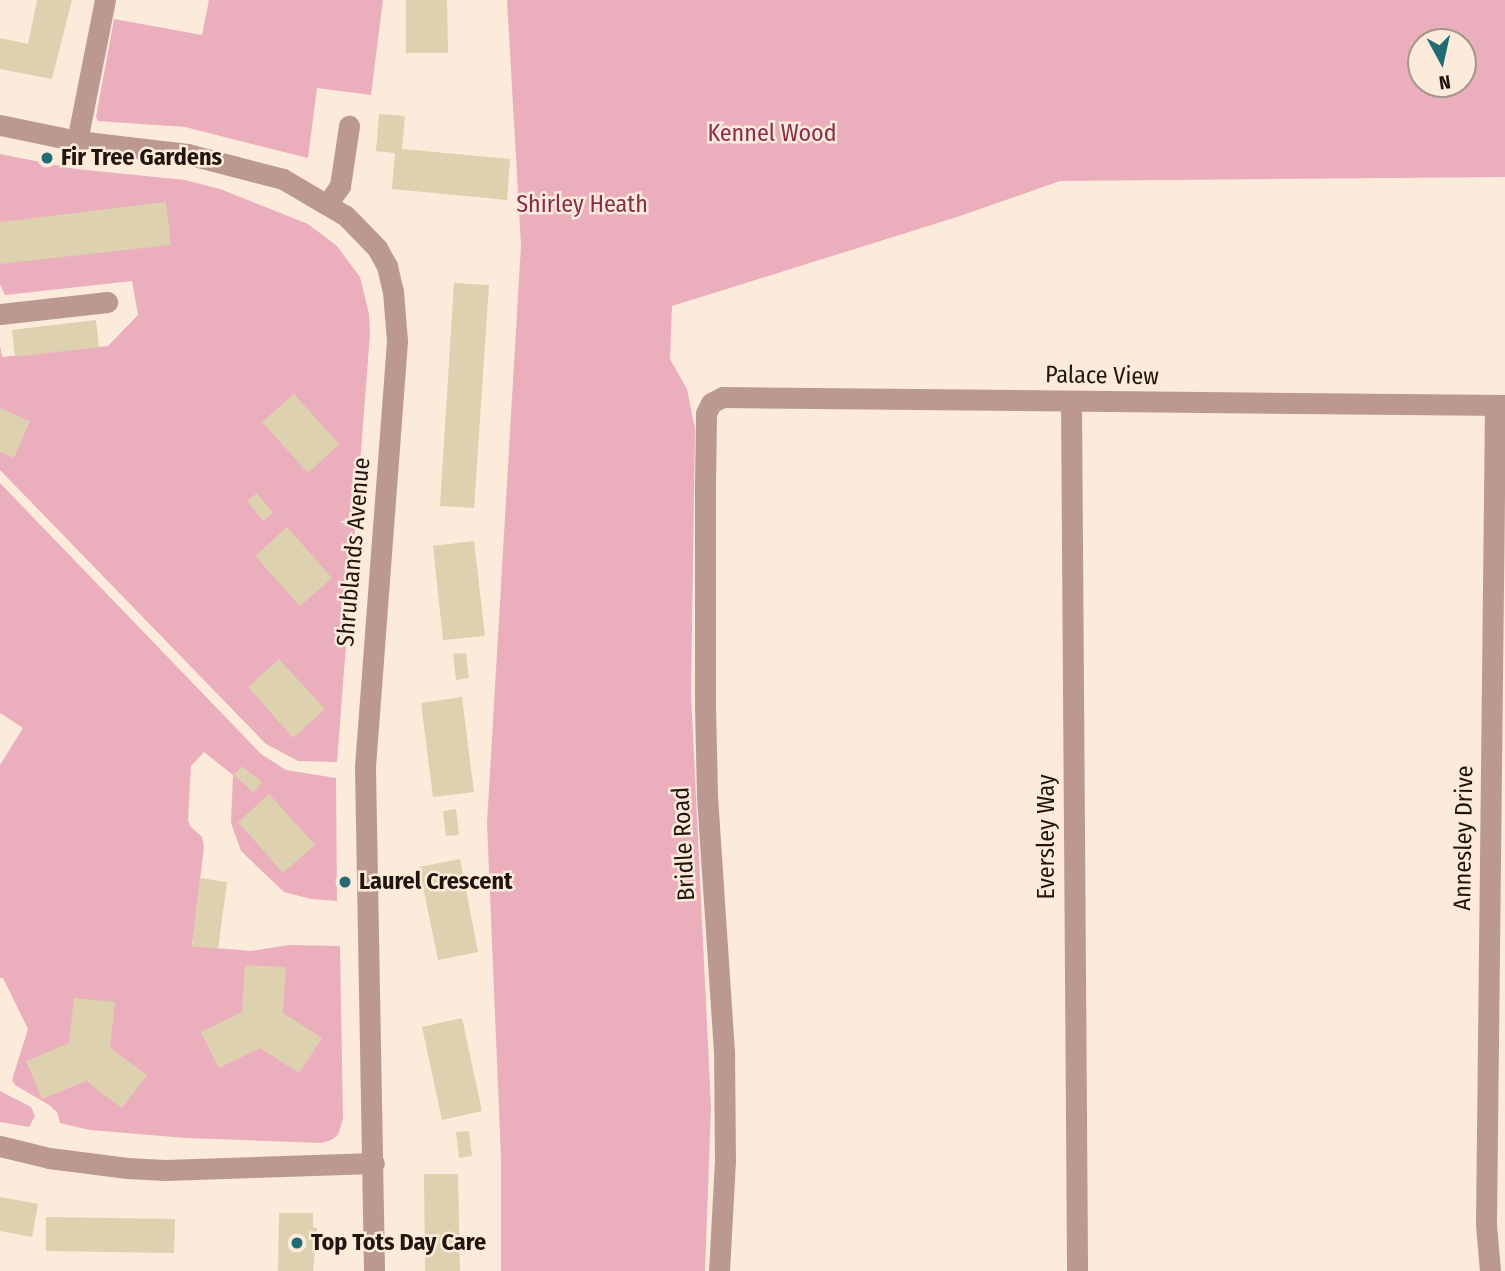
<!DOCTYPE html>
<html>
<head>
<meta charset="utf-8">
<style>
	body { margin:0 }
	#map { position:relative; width:1505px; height:1271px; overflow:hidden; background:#fceadb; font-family:"Fira Sans Condensed",sans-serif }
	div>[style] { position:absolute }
	.green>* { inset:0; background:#eaaebc }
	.building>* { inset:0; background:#ddd1af }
	.minor>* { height:21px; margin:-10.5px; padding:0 10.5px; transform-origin:10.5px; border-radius:10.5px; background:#bb9991 }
	.dots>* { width:19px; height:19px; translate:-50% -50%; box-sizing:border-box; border:4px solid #fceadb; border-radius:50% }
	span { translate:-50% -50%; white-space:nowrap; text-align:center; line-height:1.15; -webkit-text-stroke:5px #fceadb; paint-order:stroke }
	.park-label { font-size:24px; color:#872e4c }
	.poi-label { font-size:24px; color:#20160d; font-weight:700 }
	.left { translate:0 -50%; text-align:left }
	.street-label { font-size:24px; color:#20160d }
	.north { position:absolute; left:1407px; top:28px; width:70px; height:70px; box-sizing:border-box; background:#fceadb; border:2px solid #a49589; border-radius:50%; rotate:172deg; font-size:19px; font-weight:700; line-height:28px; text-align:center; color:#20160d }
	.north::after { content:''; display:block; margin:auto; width:24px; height:32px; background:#216b75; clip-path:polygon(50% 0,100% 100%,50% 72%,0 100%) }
</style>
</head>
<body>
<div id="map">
	<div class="green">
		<div style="clip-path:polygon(209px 0,383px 0,371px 95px,317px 88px,308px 158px,185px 127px,98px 121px,96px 117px,114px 19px,202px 35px)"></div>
		<div style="clip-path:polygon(evenodd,507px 0,1505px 0,1505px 177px,1060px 181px,957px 217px,672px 306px,670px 359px,687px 389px,695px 429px,691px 693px,711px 1107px,705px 1271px,501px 1271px,501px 1158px,487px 823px,521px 245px,507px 0,1421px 42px,1463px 42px,1463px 84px,1421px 84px,1421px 42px)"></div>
		<div style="clip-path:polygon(0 154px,76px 169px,185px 180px,220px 189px,308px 224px,337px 246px,360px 277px,369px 314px,370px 334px,337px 762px,298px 761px,266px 744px,0 470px,0 346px,2px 357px,108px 346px,138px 315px,132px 281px,5px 295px,0 284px)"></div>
		<div style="clip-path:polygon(0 483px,261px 754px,286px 770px,336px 778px,337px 901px,311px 899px,284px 892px,241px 851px,231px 823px,233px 775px,204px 752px,191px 766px,188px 820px,190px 826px,202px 837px,204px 847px,192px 946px,251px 951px,289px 945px,340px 946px,343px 1119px,338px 1135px,331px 1140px,321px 1143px,186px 1138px,90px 1130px,60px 1123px,57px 1112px,49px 1105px,15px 1085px,12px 1080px,28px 1029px,3px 978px,0 978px,0 765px,23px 728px,0 713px)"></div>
		<div style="clip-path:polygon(0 1091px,31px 1107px,35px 1116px,29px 1127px,0 1122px)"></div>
	</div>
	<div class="building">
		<div style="clip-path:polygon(37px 0,72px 0,52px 79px,0 69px,0 38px,28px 44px)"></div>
		<div style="clip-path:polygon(406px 0,447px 0,448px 53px,406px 53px)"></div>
		<div style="clip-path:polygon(379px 114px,405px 116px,402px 149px,510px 159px,507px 200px,392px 189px,395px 153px,376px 151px)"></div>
		<div style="clip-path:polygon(166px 202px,171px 245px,0 264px,0 222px)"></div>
		<div style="clip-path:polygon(454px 283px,489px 285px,474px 508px,440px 506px)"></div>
		<div style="clip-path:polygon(96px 320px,99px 347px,15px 357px,12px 330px)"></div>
		<div style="clip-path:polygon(294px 394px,339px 444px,308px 473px,262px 422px)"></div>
		<div style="clip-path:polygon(0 408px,30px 421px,14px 458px,0 452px)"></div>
		<div style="clip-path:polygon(257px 493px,273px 513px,263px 521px,247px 501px)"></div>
		<div style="clip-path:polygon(287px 527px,332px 578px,300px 606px,255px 556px)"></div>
		<div style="clip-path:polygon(474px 541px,485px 636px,443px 640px,433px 546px)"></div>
		<div style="clip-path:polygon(466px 653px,469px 678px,456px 680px,453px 654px)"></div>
		<div style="clip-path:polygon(279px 659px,325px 709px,293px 738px,248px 687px)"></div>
		<div style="clip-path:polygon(462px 697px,474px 792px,433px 797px,421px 703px)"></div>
		<div style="clip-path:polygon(242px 766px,262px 782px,253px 792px,234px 775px)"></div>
		<div style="clip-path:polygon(269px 794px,315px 845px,283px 873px,238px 822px)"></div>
		<div style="clip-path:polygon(456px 809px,459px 835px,446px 836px,443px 811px)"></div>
		<div style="clip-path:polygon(460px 859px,478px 952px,438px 960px,419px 867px)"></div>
		<div style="clip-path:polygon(200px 878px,227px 882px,218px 949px,192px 946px)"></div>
		<div style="clip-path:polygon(245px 965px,286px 967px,283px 1013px,322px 1038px,299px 1073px,260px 1048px,219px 1068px,201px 1032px,242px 1012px)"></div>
		<div style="clip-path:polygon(74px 998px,115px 1002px,110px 1048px,147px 1075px,122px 1108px,86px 1081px,42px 1099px,26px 1061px,69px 1043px)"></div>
		<div style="clip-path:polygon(462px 1018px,482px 1111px,442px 1120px,422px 1027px)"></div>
		<div style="clip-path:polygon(469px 1131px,472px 1156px,459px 1158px,456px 1132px)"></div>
		<div style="clip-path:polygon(424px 1174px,458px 1174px,460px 1271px,425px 1271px)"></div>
		<div style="clip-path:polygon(0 1197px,38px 1204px,32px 1237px,0 1231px)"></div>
		<div style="clip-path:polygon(279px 1213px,313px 1213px,313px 1228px,317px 1228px,313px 1271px,278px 1271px)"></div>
		<div style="clip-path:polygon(46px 1217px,175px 1219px,174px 1253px,46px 1251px)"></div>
	</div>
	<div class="minor">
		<div style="left:0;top:125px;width:79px;rotate:11.7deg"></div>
		<div style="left:77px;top:141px;width:111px;rotate:6.7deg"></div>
		<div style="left:187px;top:154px;width:99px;rotate:14.6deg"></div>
		<div style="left:283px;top:179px;width:73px;rotate:30.4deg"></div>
		<div style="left:346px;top:216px;width:45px;rotate:45.9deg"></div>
		<div style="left:377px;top:248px;width:21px;rotate:61deg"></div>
		<div style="left:387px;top:266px;width:26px;rotate:77deg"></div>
		<div style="left:393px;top:291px;width:50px;rotate:85.4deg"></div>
		<div style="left:397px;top:341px;width:428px;rotate:94.3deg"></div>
		<div style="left:365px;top:768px;width:503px;rotate:88.97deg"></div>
		<div style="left:77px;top:141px;width:144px;rotate:-78.8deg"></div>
		<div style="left:328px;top:203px;width:21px;rotate:-55deg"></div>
		<div style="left:340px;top:186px;width:61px;rotate:-81.5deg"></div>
		<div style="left:0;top:314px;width:108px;rotate:-6.4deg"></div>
		<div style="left:1071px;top:402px;width:869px;rotate:89.6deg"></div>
		<div style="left:0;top:1146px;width:50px;rotate:13.8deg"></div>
		<div style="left:49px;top:1158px;width:79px;rotate:7.3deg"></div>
		<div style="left:127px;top:1168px;width:38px;rotate:3deg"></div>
		<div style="left:165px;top:1170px;width:209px;rotate:-1.9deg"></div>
		<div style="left:719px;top:1271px;width:110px;rotate:-86.9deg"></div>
		<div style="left:725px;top:1161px;width:109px;rotate:-90.5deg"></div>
		<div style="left:724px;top:1052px;width:258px;rotate:-93.8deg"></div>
		<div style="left:707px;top:795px;width:88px;rotate:-91.3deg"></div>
		<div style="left:705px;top:707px;width:221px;rotate:-90deg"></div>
		<div style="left:705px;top:486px;width:73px;rotate:-89.2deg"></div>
		<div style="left:706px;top:413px;width:11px;rotate:-63deg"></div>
		<div style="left:711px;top:403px;width:13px;rotate:-27deg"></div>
		<div style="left:723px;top:397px;width:782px;rotate:0.59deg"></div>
		<div style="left:1490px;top:1271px;width:47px;rotate:-94.9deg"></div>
		<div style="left:1486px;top:1224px;width:819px;rotate:-89.37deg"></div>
	</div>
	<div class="dots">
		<div style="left:47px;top:158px;background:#216b75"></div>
		<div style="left:345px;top:882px;background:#216b75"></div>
		<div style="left:297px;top:1243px;background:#216b75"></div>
	</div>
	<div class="park-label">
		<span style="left:772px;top:134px">Kennel Wood</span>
		<span style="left:582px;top:205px">Shirley Heath</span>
	</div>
	<div class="poi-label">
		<span class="left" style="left:61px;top:158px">Fir Tree Gardens</span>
		<span class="left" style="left:359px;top:882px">Laurel Crescent</span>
		<span class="left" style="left:311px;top:1243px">Top Tots Day Care</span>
	</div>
	<div class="street-label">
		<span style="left:1102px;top:376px;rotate:1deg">Palace View</span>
		<span style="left:354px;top:552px;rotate:-85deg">Shrublands Avenue</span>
		<span style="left:1047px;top:837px;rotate:-90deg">Eversley Way</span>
		<span style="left:1464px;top:838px;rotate:-89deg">Annesley Drive</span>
		<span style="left:684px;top:844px;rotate:-93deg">Bridle Road</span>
	</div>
	<div class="north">N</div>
</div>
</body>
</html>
